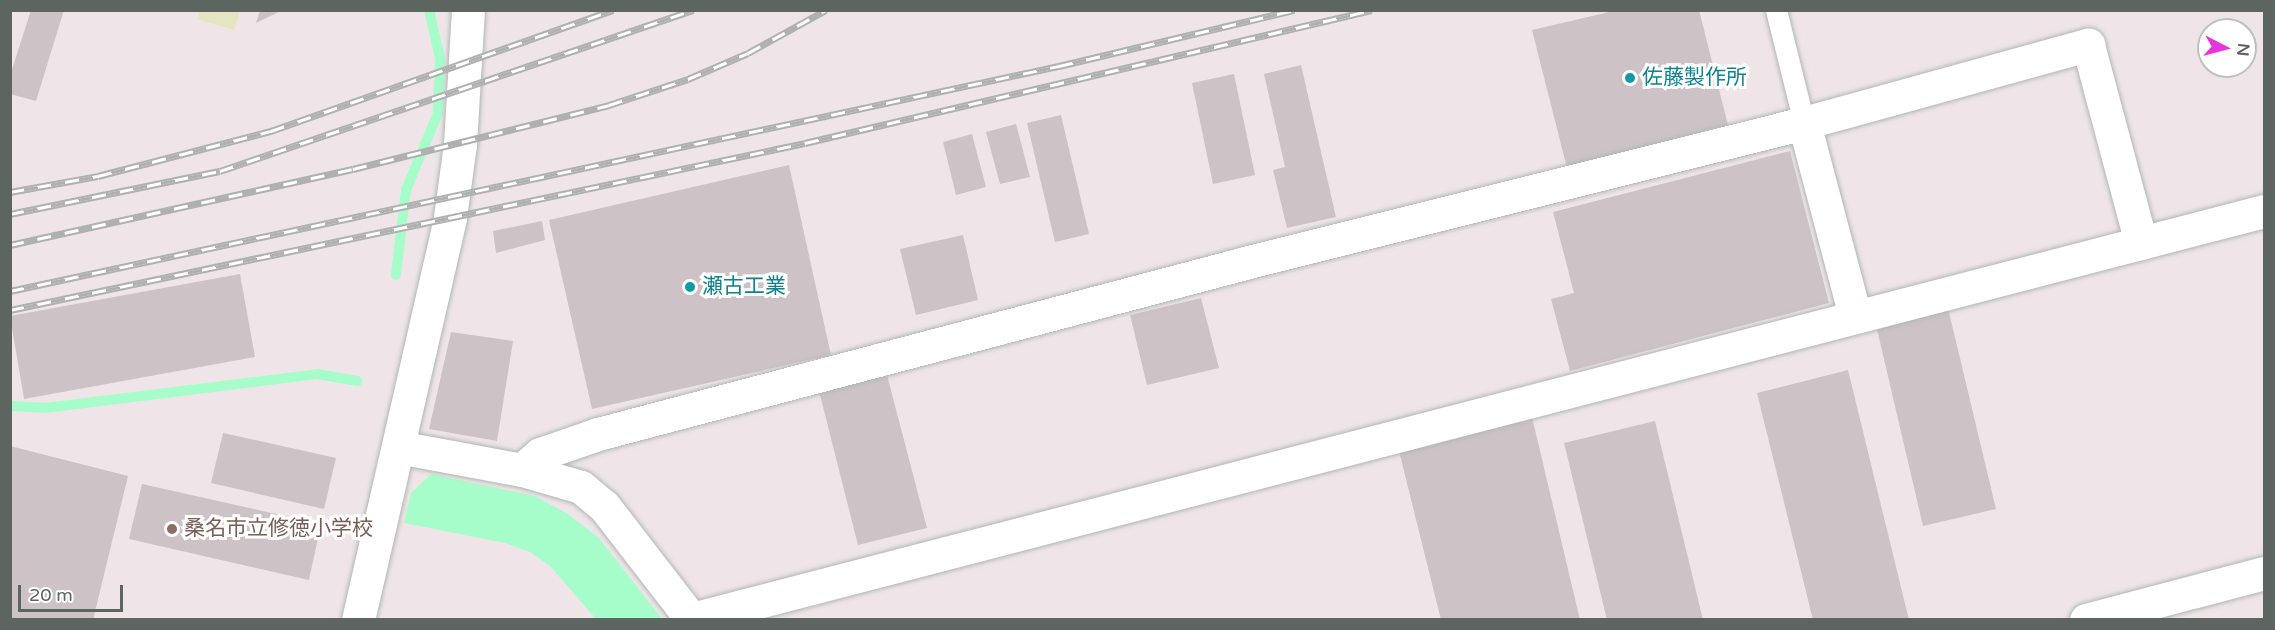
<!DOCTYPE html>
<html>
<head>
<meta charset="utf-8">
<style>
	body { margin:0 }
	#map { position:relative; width:2275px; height:630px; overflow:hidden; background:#efe5e8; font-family:"Varela Round","Noto Sans JP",sans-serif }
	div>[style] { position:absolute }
	.green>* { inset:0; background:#e6e5c2 }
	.water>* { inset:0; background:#a7fdca }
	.stream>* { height:10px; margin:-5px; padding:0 5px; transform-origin:5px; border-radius:5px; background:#a7fdca }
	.building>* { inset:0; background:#cdc3c7 }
	.roads { filter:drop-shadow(0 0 2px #b0b7b4) drop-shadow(0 0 2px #b0b7b4) }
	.lane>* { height:21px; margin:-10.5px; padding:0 10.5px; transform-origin:10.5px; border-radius:10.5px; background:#fff }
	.street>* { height:33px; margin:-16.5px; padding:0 16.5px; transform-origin:16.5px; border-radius:16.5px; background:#fff }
	.rail>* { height:7px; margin-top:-3.5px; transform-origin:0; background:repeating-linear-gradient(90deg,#fff 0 14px,#afb1b0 0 28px); box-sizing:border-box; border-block:2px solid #afb1b0 }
	.dots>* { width:16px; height:16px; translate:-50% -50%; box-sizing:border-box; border:3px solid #fff; border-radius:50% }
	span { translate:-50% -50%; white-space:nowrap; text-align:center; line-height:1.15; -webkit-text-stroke:6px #fff; paint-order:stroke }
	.culture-label { font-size:21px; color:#0d838f }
	.left { translate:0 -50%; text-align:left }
	.education-label { font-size:21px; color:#785e54 }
	.frame { position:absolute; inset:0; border:12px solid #5d6561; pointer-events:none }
	.north { position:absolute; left:2197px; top:18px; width:60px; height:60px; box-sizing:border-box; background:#fff; border:2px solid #bec1c0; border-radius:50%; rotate:96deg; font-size:16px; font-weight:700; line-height:24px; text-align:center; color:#5d6561 }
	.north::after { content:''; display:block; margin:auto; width:21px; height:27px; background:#e535db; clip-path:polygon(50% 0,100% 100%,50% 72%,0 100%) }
	.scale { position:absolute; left:18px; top:585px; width:105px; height:27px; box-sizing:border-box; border:3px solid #5d6561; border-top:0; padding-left:8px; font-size:18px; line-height:21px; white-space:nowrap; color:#5d6561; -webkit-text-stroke:4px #fff; paint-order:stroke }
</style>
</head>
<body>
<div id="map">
	<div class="green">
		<div style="clip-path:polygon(200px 10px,240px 10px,240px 11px,234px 30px,197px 19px)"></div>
	</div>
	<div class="water">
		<div style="clip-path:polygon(431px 474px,535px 496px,568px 514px,599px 538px,662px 619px,596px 619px,550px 566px,530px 552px,505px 543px,404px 523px,411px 493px)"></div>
	</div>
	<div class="stream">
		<div style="left:396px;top:275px;width:86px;rotate:-83.3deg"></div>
		<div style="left:406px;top:190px;width:83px;rotate:-67.4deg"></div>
		<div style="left:438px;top:113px;width:55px;rotate:-87.9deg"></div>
		<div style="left:440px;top:58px;width:49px;rotate:-102.9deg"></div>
		<div style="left:10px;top:406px;width:35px;rotate:3deg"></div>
		<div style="left:45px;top:408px;width:274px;rotate:-7.1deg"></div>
		<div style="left:317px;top:374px;width:41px;rotate:9.9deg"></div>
	</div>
	<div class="building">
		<div style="clip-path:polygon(31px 10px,64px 10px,36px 101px,10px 94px,10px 76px)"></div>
		<div style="clip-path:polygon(260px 10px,283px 10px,256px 23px)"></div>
		<div style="clip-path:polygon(1618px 10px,1699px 10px,1728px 125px,1567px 168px,1532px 30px)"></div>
		<div style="clip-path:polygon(1301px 65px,1336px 217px,1287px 228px,1273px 170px,1285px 167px,1264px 74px)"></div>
		<div style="clip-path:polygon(1234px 74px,1255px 175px,1213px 184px,1192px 83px)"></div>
		<div style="clip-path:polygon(1061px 115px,1089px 234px,1055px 242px,1027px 123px)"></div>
		<div style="clip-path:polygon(1016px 124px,1030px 177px,1000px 184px,986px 132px)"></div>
		<div style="clip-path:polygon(972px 134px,986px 187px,956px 195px,943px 142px)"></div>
		<div style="clip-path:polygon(1790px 151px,1829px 303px,1570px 371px,1551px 299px,1574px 293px,1553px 212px)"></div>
		<div style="clip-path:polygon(789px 165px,831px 355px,592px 409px,549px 220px)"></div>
		<div style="clip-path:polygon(542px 221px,545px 240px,496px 253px,493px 231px)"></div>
		<div style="clip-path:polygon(963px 235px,978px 300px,916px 315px,900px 249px)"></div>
		<div style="clip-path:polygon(240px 274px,255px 357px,24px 399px,10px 316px)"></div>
		<div style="clip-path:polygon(1201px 298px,1219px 368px,1147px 385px,1130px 315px)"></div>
		<div style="clip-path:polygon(1948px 308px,1996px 509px,1923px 526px,1876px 325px)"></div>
		<div style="clip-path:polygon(451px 332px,513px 341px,497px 441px,429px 429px)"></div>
		<div style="clip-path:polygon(1848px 370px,1909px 620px,1813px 620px,1757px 393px)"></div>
		<div style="clip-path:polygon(887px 375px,927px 528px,858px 545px,819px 391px)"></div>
		<div style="clip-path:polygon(1532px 417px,1580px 620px,1441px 620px,1399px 451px)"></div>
		<div style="clip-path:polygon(1655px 421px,1703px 620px,1607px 620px,1564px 443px)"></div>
		<div style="clip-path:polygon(223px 433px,336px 458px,324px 509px,211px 483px)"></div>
		<div style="clip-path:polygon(10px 446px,128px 476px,93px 620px,10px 620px)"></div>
		<div style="clip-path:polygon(142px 484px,321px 524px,309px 580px,129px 539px)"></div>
	</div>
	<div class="roads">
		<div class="lane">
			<div style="left:1776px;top:10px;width:116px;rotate:76.1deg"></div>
		</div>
		<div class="street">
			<div style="left:1804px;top:123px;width:200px;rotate:75.2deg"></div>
			<div style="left:398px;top:447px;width:126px;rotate:10.5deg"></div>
			<div style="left:522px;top:470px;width:61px;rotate:16.1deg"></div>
			<div style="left:581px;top:487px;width:30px;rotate:40deg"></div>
			<div style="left:604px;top:506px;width:144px;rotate:52.3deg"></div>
			<div style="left:522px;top:470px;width:24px;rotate:-42deg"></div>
			<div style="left:540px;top:454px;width:61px;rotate:-19deg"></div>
			<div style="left:598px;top:434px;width:669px;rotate:-14.8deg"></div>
			<div style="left:1245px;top:263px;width:576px;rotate:-14.06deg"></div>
			<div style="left:1804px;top:123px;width:295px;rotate:-15.4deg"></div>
			<div style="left:2088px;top:45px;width:205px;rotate:75deg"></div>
			<div style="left:692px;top:619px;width:1624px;rotate:-14.55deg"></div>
			<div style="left:358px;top:620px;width:413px;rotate:-77.1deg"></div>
			<div style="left:450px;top:217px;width:74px;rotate:-82.2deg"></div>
			<div style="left:460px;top:144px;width:134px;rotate:-86.6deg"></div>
			<div style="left:2086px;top:620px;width:184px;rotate:-14.8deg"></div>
		</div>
	</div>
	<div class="rail">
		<div style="left:10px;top:192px;width:89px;rotate:-10.3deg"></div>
		<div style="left:98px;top:176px;width:179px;rotate:-14.6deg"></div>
		<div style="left:271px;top:131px;width:363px;rotate:-19.5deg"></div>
		<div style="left:10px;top:214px;width:214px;rotate:-11.6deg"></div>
		<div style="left:220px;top:171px;width:500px;rotate:-18.8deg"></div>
		<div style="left:10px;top:245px;width:351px;rotate:-12.5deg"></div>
		<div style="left:353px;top:169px;width:264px;rotate:-14deg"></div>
		<div style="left:609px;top:105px;width:83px;rotate:-18.2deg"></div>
		<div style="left:688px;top:79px;width:65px;rotate:-23.4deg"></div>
		<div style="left:748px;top:53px;width:89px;rotate:-28.9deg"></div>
		<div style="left:10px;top:291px;width:1073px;rotate:-12.11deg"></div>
		<div style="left:1059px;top:66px;width:242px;rotate:-13.4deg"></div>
		<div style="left:10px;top:310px;width:812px;rotate:-11.86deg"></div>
		<div style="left:805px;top:143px;width:582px;rotate:-13.2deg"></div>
	</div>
	<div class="dots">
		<div style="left:1630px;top:78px;background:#0f9aa8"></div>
		<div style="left:690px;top:287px;background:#0f9aa8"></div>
		<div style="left:172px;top:529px;background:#8d6e63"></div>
	</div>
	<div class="culture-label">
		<span class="left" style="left:1642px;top:78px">佐藤製作所</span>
		<span class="left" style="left:702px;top:287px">瀬古工業</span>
	</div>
	<div class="education-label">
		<span class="left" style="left:184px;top:529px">桑名市立修徳小学校</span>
	</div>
	<div class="frame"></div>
	<div class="north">N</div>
	<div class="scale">20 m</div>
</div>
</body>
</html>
